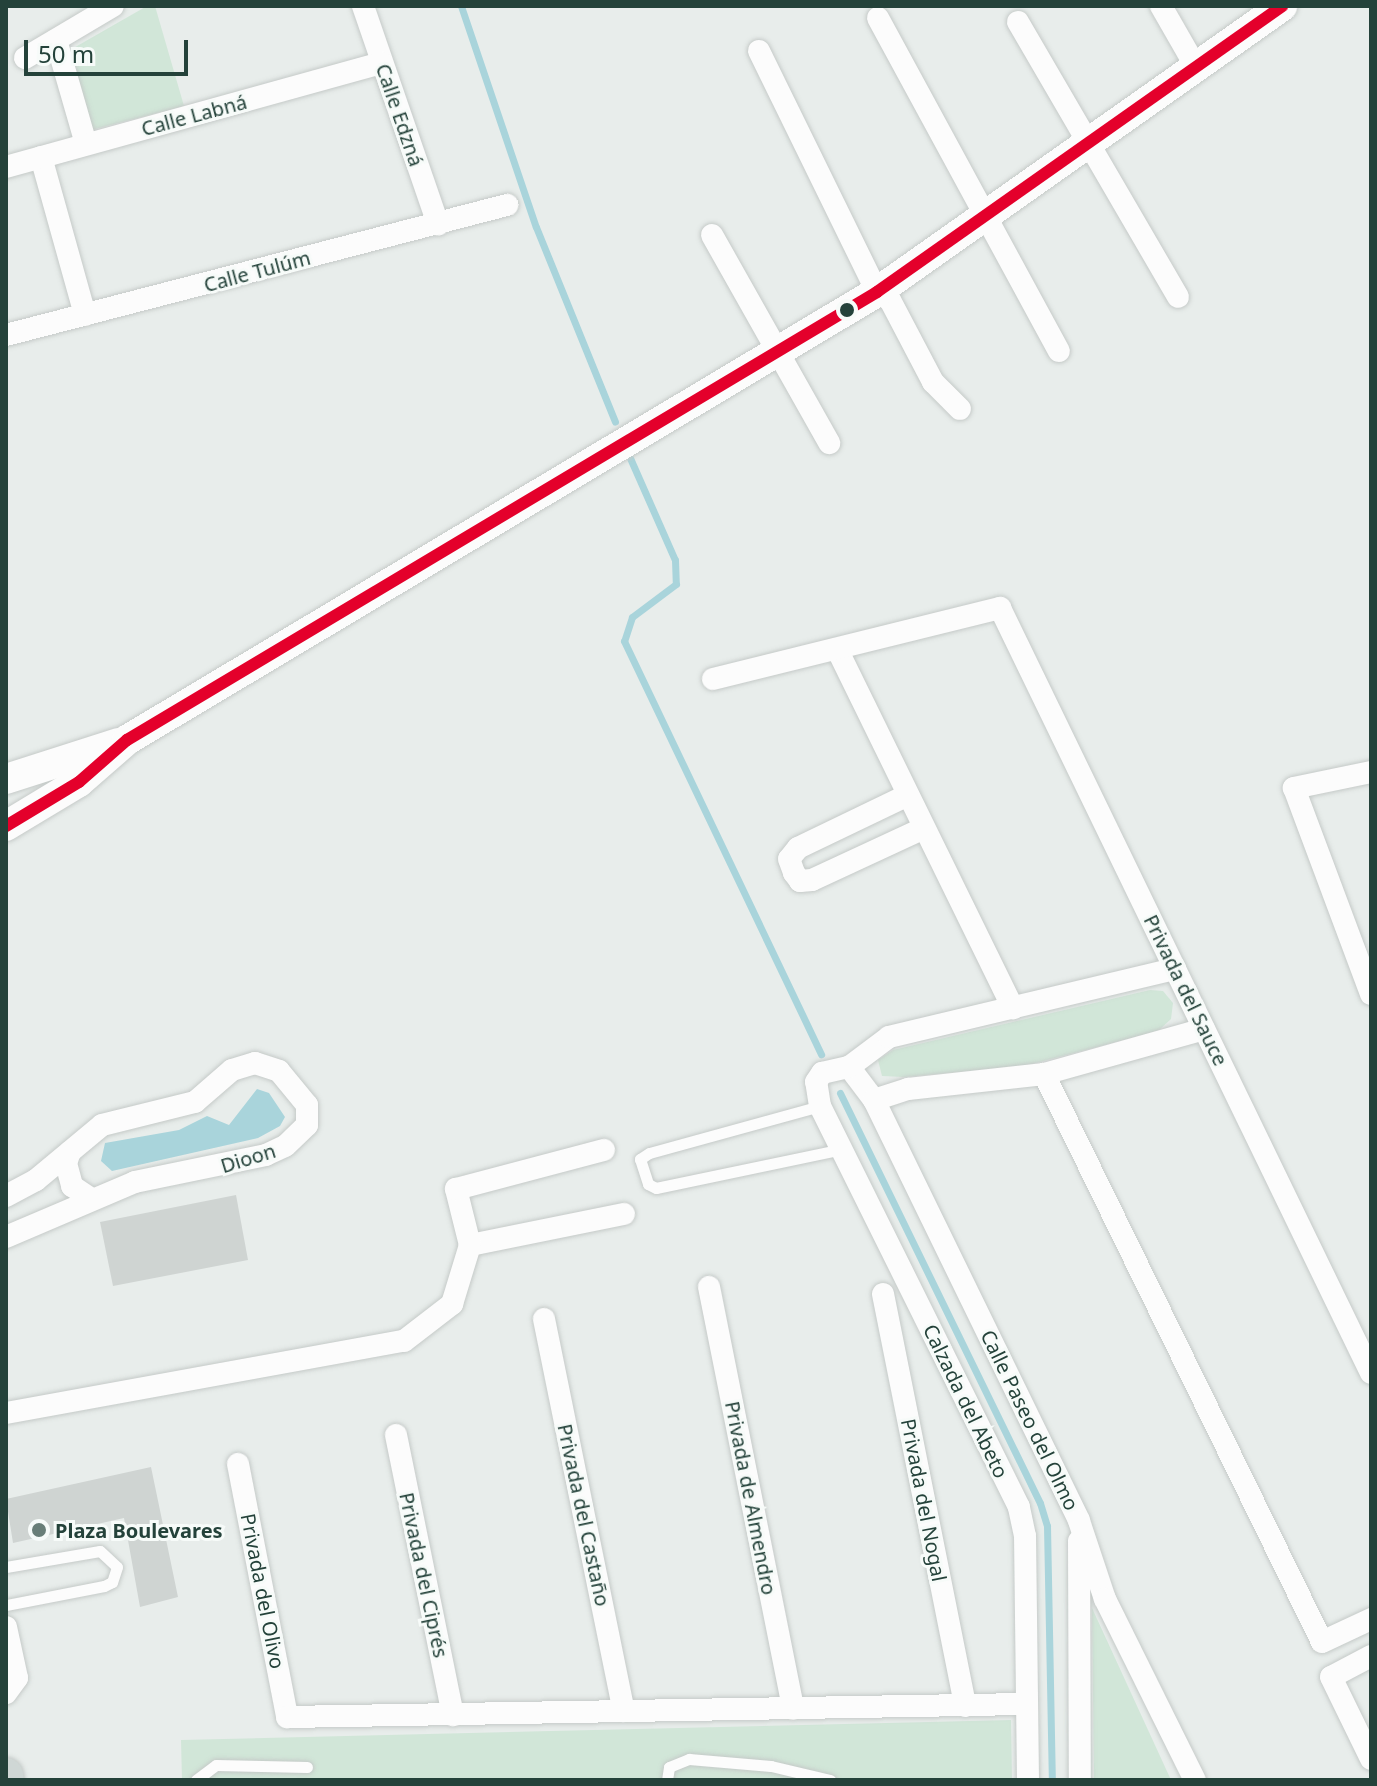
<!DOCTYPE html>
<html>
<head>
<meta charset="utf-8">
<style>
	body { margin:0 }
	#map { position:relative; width:1377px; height:1786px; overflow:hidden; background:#e8edeb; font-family:"Noto Sans",sans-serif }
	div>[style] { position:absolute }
	.green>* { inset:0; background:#d1e6d8 }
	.water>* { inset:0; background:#a9d4db }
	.stream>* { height:7px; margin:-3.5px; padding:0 3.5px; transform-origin:3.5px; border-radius:3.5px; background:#a9d4db }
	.building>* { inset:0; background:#cfd4d2 }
	.roads { filter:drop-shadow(0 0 2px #c5cac8) drop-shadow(0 0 2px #c5cac8) }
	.lane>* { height:11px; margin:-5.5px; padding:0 5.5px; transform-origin:5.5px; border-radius:5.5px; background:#fcfcfc }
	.street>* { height:22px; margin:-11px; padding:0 11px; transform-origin:11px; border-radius:11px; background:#fcfcfc }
	.secondary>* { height:30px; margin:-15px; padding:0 15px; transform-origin:15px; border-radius:15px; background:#fcfcfc }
	.primary>* { height:34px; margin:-17px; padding:0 17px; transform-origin:17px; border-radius:17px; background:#cfd7d5 }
	.bus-1>* { height:12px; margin:-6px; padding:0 6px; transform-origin:6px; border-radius:6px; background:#e4002b }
	.dots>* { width:22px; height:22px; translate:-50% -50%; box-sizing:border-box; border:4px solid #f7fbf9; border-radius:50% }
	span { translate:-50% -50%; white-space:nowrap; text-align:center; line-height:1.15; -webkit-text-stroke:6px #f7fbf9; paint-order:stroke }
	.street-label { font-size:20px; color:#24423a }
	.poi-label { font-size:20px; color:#24423a; font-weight:700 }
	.left { translate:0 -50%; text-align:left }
	.frame { position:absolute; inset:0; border:8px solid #24423a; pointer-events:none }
	.scale { position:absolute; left:24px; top:40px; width:164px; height:36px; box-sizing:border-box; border:4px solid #24423a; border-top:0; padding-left:10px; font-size:24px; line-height:28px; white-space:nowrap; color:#24423a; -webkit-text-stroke:6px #f7fbf9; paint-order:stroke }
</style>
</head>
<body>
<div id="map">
	<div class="green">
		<div style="clip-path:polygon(147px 6px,155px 6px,184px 106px,91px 130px,70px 50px)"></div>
		<div style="clip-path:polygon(1150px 990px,1163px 991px,1173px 1003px,1171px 1019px,1158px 1031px,1024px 1066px,904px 1077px,882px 1076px,878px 1060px,893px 1050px)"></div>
		<div style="clip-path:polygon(1092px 1608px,1171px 1780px,1094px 1780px)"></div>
		<div style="clip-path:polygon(1011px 1720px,1012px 1780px,182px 1780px,181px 1740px)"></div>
	</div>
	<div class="water">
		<div style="clip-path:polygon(257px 1089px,269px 1093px,285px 1117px,280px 1126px,258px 1138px,112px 1171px,101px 1161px,105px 1143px,179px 1130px,207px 1116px,229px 1125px)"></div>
	</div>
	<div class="stream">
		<div style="left:461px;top:6px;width:233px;rotate:71.3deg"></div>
		<div style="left:536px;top:227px;width:210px;rotate:67.9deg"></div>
		<div style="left:630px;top:458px;width:111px;rotate:66.2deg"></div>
		<div style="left:675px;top:560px;width:24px;rotate:88deg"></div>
		<div style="left:676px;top:584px;width:55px;rotate:143.1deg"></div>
		<div style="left:632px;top:617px;width:25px;rotate:108deg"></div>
		<div style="left:624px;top:641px;width:458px;rotate:64.5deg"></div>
		<div style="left:840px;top:1093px;width:456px;rotate:64deg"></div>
		<div style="left:1040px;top:1503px;width:24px;rotate:73deg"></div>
		<div style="left:1047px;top:1526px;width:254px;rotate:88.9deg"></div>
	</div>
	<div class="building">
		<div style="clip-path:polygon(236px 1195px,248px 1260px,113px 1286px,100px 1222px)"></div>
		<div style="clip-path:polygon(151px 1467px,178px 1597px,140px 1607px,124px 1518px,13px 1543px,6px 1499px)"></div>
	</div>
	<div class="roads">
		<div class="lane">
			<div style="left:820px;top:1106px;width:177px;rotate:164.6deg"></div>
			<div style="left:649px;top:1153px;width:11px;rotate:146deg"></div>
			<div style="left:640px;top:1159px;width:26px;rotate:72deg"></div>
			<div style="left:648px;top:1184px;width:9px;rotate:27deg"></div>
			<div style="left:656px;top:1188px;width:190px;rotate:-11.8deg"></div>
			<div style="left:6px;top:1567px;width:95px;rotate:-9.7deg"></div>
			<div style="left:100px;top:1551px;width:23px;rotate:43deg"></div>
			<div style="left:117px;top:1567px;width:16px;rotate:108deg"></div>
			<div style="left:112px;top:1582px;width:9px;rotate:153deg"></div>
			<div style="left:104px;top:1586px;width:100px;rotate:169deg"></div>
			<div style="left:196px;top:1780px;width:25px;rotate:-37deg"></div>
			<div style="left:216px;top:1765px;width:91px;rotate:1.3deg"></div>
			<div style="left:667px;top:1780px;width:13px;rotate:-81deg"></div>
			<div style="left:669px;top:1767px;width:22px;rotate:-22deg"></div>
			<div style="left:689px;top:1759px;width:82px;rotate:4.9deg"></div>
			<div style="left:771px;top:1766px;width:61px;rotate:13.3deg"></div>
		</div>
		<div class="street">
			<div style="left:363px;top:6px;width:231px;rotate:71deg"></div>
			<div style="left:1161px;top:6px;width:70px;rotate:60.2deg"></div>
			<div style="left:878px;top:18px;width:379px;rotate:61.5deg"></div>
			<div style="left:1018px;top:22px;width:318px;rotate:59.8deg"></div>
			<div style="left:56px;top:40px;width:108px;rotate:73.9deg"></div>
			<div style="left:759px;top:51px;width:268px;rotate:63.9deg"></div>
			<div style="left:877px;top:292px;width:15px;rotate:32deg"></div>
			<div style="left:890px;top:300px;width:93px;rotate:62.3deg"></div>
			<div style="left:933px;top:382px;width:38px;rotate:45deg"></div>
			<div style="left:25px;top:58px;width:102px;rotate:-30.6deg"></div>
			<div style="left:41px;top:157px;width:164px;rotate:74.4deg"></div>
			<div style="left:6px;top:167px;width:390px;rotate:-15.5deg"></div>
			<div style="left:712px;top:235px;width:239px;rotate:60.6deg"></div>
			<div style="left:6px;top:335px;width:518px;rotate:-14.55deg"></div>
			<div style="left:838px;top:651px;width:398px;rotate:63.9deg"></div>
			<div style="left:713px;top:679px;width:296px;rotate:-13.9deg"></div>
			<div style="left:1000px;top:608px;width:850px;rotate:64.13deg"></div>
			<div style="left:1371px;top:772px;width:79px;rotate:168.3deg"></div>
			<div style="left:1294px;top:788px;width:220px;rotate:69.5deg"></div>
			<div style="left:908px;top:795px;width:122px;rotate:154.3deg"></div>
			<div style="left:798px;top:848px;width:14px;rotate:129deg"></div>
			<div style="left:789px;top:859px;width:15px;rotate:70deg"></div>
			<div style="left:794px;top:873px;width:10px;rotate:53deg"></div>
			<div style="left:800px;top:881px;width:12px;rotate:-5deg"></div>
			<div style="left:812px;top:880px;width:123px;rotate:-24.9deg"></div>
			<div style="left:849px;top:1067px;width:41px;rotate:52.9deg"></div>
			<div style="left:874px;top:1100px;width:468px;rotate:64deg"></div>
			<div style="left:1079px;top:1521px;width:82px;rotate:71.6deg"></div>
			<div style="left:1105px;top:1599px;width:202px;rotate:63.6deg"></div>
			<div style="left:1044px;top:1074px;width:632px;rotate:63.92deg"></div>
			<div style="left:1322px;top:1642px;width:54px;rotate:-25.1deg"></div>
			<div style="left:874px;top:1100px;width:36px;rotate:-18deg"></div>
			<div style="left:908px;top:1089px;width:137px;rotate:-6.3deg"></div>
			<div style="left:1044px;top:1074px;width:166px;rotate:-15.7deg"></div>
			<div style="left:70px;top:1152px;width:12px;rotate:110deg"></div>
			<div style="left:66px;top:1163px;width:24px;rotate:75deg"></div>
			<div style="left:72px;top:1186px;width:23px;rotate:34deg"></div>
			<div style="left:6px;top:1196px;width:34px;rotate:-28deg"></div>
			<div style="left:36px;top:1180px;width:86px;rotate:-39.8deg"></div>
			<div style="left:102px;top:1125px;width:96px;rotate:-13.9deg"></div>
			<div style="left:195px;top:1102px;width:49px;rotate:-40.9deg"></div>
			<div style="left:232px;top:1070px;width:24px;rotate:-17deg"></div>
			<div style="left:255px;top:1063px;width:25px;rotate:18deg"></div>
			<div style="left:279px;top:1071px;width:44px;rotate:50.5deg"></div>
			<div style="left:307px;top:1105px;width:20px;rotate:90deg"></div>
			<div style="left:307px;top:1125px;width:30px;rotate:136deg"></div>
			<div style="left:285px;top:1146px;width:21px;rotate:155deg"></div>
			<div style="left:266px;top:1155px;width:134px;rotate:168.4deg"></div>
			<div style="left:135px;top:1182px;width:140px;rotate:156.9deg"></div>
			<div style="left:470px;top:1245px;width:157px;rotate:-11.4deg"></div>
			<div style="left:709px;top:1287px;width:430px;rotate:78.7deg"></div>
			<div style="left:883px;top:1294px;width:420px;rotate:78.7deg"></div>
			<div style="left:544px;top:1319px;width:400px;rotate:78.5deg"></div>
			<div style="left:6px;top:1413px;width:404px;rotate:-10.3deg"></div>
			<div style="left:404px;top:1341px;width:61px;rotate:-37.6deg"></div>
			<div style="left:452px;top:1304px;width:62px;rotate:-73deg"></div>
			<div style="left:470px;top:1245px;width:58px;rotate:-104deg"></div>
			<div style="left:456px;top:1189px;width:153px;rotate:-14.8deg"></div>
			<div style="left:396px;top:1435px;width:286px;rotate:78.5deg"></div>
			<div style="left:238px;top:1464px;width:258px;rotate:79deg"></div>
			<div style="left:287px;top:1717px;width:739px;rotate:-1.01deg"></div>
			<div style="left:1079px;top:1541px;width:239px;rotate:89.8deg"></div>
			<div style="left:6px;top:1627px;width:52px;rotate:77.8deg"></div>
			<div style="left:17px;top:1678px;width:19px;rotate:126deg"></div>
			<div style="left:1371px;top:1656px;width:45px;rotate:152.3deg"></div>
			<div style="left:1331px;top:1677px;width:91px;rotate:64deg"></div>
			<div style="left:1028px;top:1780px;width:244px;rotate:-90.7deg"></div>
			<div style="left:1025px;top:1536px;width:30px;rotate:-102deg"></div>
			<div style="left:1019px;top:1507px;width:448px;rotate:-116.4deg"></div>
			<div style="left:820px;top:1106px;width:24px;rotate:-99deg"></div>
			<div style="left:816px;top:1082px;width:11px;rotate:-56deg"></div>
			<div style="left:822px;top:1073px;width:28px;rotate:-13deg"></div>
			<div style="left:849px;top:1067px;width:50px;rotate:-36.9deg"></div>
			<div style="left:889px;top:1037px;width:294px;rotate:-13.4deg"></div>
		</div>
		<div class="secondary">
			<div style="left:6px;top:779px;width:118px;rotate:-17.8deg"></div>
			<div style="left:6px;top:826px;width:85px;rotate:-31.1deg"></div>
			<div style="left:79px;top:782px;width:64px;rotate:-41.2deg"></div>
			<div style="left:127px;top:740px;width:874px;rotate:-30.85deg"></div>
			<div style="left:877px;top:292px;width:496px;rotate:-35.2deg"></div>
		</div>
		<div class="primary">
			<div style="left:6px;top:1775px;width:5px;rotate:79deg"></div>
		</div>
	</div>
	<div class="bus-1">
		<div style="left:6px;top:826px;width:85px;rotate:-31.1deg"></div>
		<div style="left:79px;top:782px;width:64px;rotate:-41.2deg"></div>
		<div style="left:127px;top:740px;width:874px;rotate:-30.85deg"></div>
		<div style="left:877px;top:292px;width:496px;rotate:-35.2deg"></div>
	</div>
	<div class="dots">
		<div style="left:847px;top:310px;background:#24423a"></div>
		<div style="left:39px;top:1530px;background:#697e78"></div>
	</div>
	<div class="street-label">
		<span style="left:194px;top:115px;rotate:-15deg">Calle Labná</span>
		<span style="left:400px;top:115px;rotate:71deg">Calle Edzná</span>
		<span style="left:257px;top:271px;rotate:-15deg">Calle Tulúm</span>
		<span style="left:1186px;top:990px;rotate:64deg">Privada del Sauce</span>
		<span style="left:248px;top:1158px;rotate:-17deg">Dioon</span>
		<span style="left:966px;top:1401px;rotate:64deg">Calzada del Abeto</span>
		<span style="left:1030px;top:1420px;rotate:64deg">Calle Paseo del Olmo</span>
		<span style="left:751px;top:1498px;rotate:79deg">Privada de Almendro</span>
		<span style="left:924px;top:1500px;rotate:79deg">Privada del Nogal</span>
		<span style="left:584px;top:1515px;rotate:78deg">Privada del Castaño</span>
		<span style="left:424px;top:1575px;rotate:78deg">Privada del Ciprés</span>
		<span style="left:263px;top:1591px;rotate:79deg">Privada del Olivo</span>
	</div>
	<div class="poi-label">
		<span class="left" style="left:55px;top:1530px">Plaza Boulevares</span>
	</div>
	<div class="frame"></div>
	<div class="scale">50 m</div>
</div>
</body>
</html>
